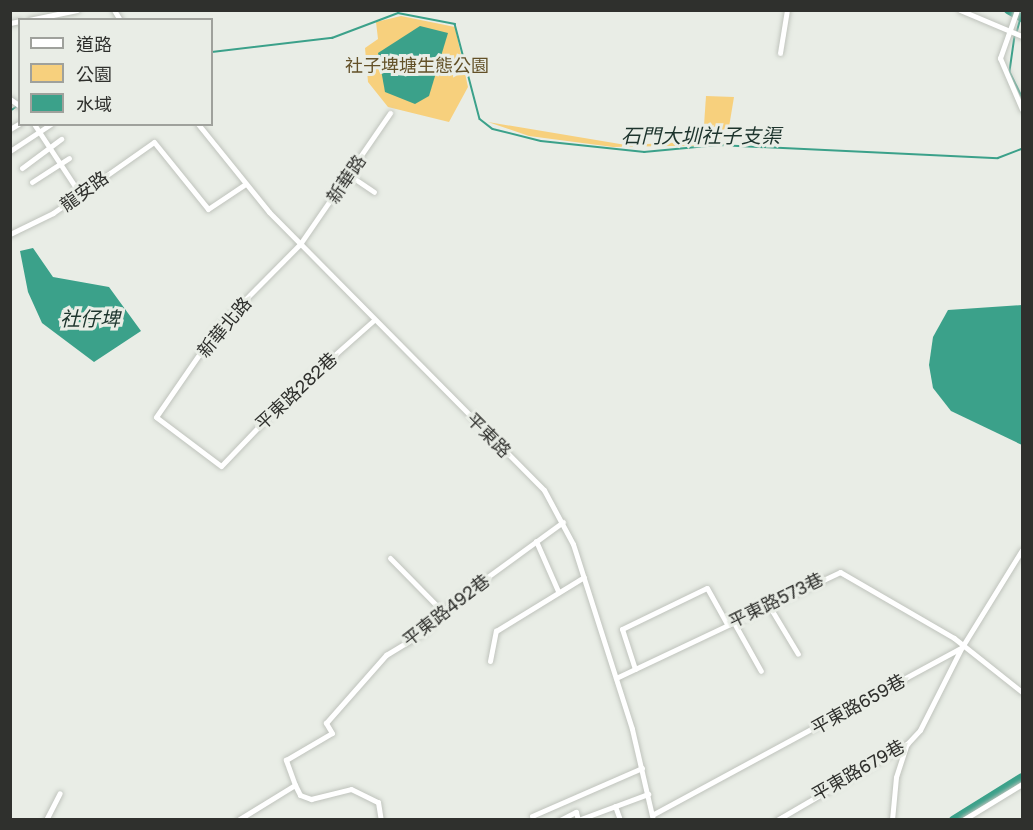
<!DOCTYPE html>
<html>
<head>
<meta charset="utf-8">
<style>
	body { margin:0 }
	#map { position:relative; width:1033px; height:830px; overflow:hidden; background:#e9ede6; font-family:"Golos Text","Noto Sans TC",sans-serif }
	div>[style] { position:absolute }
	.green>* { inset:0; background:#f7d07d }
	.water>* { inset:0; background:#3ba18a }
	.stream>* { height:1.5px; margin:-0.75px; padding:0 0.75px; transform-origin:0.75px; border-radius:0.75px; background:#3ba18a }
	.river>* { height:8px; margin:-4px; padding:0 4px; transform-origin:4px; border-radius:4px; background:#3ba18a }
	.roads { filter:drop-shadow(0 0 2px #bfc3bc) drop-shadow(0 0 2px #bfc3bc) }
	.minor>* { height:5px; margin:-2.5px; padding:0 2.5px; transform-origin:2.5px; border-radius:2.5px; background:#fff }
	span { translate:-50% -50%; white-space:nowrap; text-align:center; line-height:1.15; -webkit-text-stroke:6px #e9ede6; paint-order:stroke }
	.park-label { font-size:18px; color:#635128 }
	.street-label { font-size:18px; color:#2f302d }
	.water-label { font-size:20px; color:#1d342d; font-style:italic }
	.frame { position:absolute; inset:0; border:12px solid #2f302d; pointer-events:none }
	.legend { position:absolute; left:18px; top:18px; width:195px; height:108px; box-sizing:border-box; background:#e9ede6; border:2px solid #9fa19c; margin:0; padding:8px 10px; list-style:none; font-size:18px; color:#2f302d }
	.legend li { display:flex; align-items:center; gap:12px; height:30px }
	.legend b { width:30px; border:2px solid #9fa19c }
</style>
</head>
<body>
<div id="map">
	<div class="green">
		<div style="clip-path:polygon(401px 16px,455px 27px,468px 87px,449px 122px,388px 107px,368px 82px,365px 48px,378px 39px,376px 22px)"></div>
		<div style="clip-path:polygon(706px 96px,734px 97px,727px 139px,703px 140px)"></div>
		<div style="clip-path:polygon(488px 122px,626px 145px,729px 140px,729px 145px,613px 147px,529px 136px)"></div>
	</div>
	<div class="water">
		<div style="clip-path:polygon(420px 26px,448px 33px,429px 96px,415px 104px,385px 92px,378px 53px)"></div>
		<div style="clip-path:polygon(33px 248px,53px 277px,109px 287px,141px 331px,94px 362px,42px 323px,28px 292px,20px 251px)"></div>
		<div style="clip-path:polygon(1022px 305px,1022px 445px,951px 411px,933px 388px,929px 365px,933px 337px,948px 310px)"></div>
	</div>
	<div class="stream">
		<div style="left:1017px;top:31px;width:20px;rotate:-75deg"></div>
		<div style="left:1015px;top:36px;width:36px;rotate:98deg"></div>
		<div style="left:1010px;top:72px;width:28px;rotate:64deg"></div>
		<div style="left:212px;top:52px;width:121px;rotate:-6.7deg"></div>
		<div style="left:332px;top:38px;width:71px;rotate:-20.7deg"></div>
		<div style="left:398px;top:13px;width:58px;rotate:10.9deg"></div>
		<div style="left:455px;top:24px;width:98px;rotate:75.3deg"></div>
		<div style="left:480px;top:119px;width:16px;rotate:38deg"></div>
		<div style="left:493px;top:129px;width:49px;rotate:14deg"></div>
		<div style="left:541px;top:141px;width:104px;rotate:6.1deg"></div>
		<div style="left:644px;top:152px;width:74px;rotate:-5.4deg"></div>
		<div style="left:718px;top:145px;width:280px;rotate:2.7deg"></div>
		<div style="left:998px;top:158px;width:26px;rotate:-21deg"></div>
		<div style="left:10px;top:111px;width:7px;rotate:-34deg"></div>
	</div>
	<div class="river">
		<div style="left:1008px;top:10px;width:16px;rotate:30deg"></div>
		<div style="left:953px;top:820px;width:81px;rotate:-31.9deg"></div>
	</div>
	<div class="roads">
		<div class="minor">
			<div style="left:114px;top:10px;width:12px;rotate:59deg"></div>
			<div style="left:960px;top:10px;width:67px;rotate:22.8deg"></div>
			<div style="left:1017px;top:10px;width:51px;rotate:109.5deg"></div>
			<div style="left:1000px;top:58px;width:56px;rotate:66.7deg"></div>
			<div style="left:29px;top:20px;width:49px;rotate:-11.8deg"></div>
			<div style="left:10px;top:23px;width:10px;rotate:-11deg"></div>
			<div style="left:780px;top:53px;width:44px;rotate:-80.8deg"></div>
			<div style="left:10px;top:99px;width:12px;rotate:35deg"></div>
			<div style="left:34px;top:124px;width:84px;rotate:56.7deg"></div>
			<div style="left:198px;top:124px;width:113px;rotate:51.1deg"></div>
			<div style="left:269px;top:212px;width:391px;rotate:45.3deg"></div>
			<div style="left:544px;top:490px;width:61px;rotate:61.8deg"></div>
			<div style="left:573px;top:544px;width:194px;rotate:72.3deg"></div>
			<div style="left:632px;top:729px;width:93px;rotate:77deg"></div>
			<div style="left:10px;top:129px;width:12px;rotate:-31deg"></div>
			<div style="left:10px;top:151px;width:49px;rotate:-33.4deg"></div>
			<div style="left:22px;top:168px;width:49px;rotate:-36.6deg"></div>
			<div style="left:349px;top:175px;width:30px;rotate:34deg"></div>
			<div style="left:32px;top:182px;width:44px;rotate:-33deg"></div>
			<div style="left:10px;top:234px;width:48px;rotate:-26deg"></div>
			<div style="left:53px;top:213px;width:123px;rotate:-35.1deg"></div>
			<div style="left:154px;top:142px;width:86px;rotate:51.1deg"></div>
			<div style="left:208px;top:209px;width:43px;rotate:-33.7deg"></div>
			<div style="left:374px;top:320px;width:116px;rotate:138.5deg"></div>
			<div style="left:287px;top:397px;width:95px;rotate:133.7deg"></div>
			<div style="left:221px;top:466px;width:81px;rotate:-143deg"></div>
			<div style="left:156px;top:417px;width:109px;rotate:-55.4deg"></div>
			<div style="left:218px;top:327px;width:117px;rotate:-45.3deg"></div>
			<div style="left:300px;top:244px;width:159px;rotate:-55.5deg"></div>
			<div style="left:536px;top:541px;width:55px;rotate:66.3deg"></div>
			<div style="left:390px;top:558px;width:76px;rotate:45.5deg"></div>
			<div style="left:768px;top:604px;width:58px;rotate:59deg"></div>
			<div style="left:733px;top:621px;width:57px;rotate:60.8deg"></div>
			<div style="left:490px;top:661px;width:31px;rotate:-79deg"></div>
			<div style="left:496px;top:631px;width:103px;rotate:-31.5deg"></div>
			<div style="left:635px;top:669px;width:42px;rotate:-108deg"></div>
			<div style="left:622px;top:629px;width:94px;rotate:-25.8deg"></div>
			<div style="left:707px;top:588px;width:41px;rotate:60.9deg"></div>
			<div style="left:616px;top:678px;width:248px;rotate:-25.3deg"></div>
			<div style="left:840px;top:572px;width:132px;rotate:30.1deg"></div>
			<div style="left:954px;top:638px;width:87px;rotate:38.5deg"></div>
			<div style="left:295px;top:785px;width:11px;rotate:63deg"></div>
			<div style="left:300px;top:795px;width:12px;rotate:20deg"></div>
			<div style="left:311px;top:799px;width:41px;rotate:-14deg"></div>
			<div style="left:351px;top:789px;width:30px;rotate:26deg"></div>
			<div style="left:378px;top:802px;width:18px;rotate:81deg"></div>
			<div style="left:615px;top:806px;width:15px;rotate:70deg"></div>
			<div style="left:652px;top:815px;width:351px;rotate:-28.4deg"></div>
			<div style="left:532px;top:816px;width:120px;rotate:-23.6deg"></div>
			<div style="left:46px;top:820px;width:30px;rotate:-63deg"></div>
			<div style="left:238px;top:820px;width:67px;rotate:-31.6deg"></div>
			<div style="left:295px;top:785px;width:27px;rotate:-110deg"></div>
			<div style="left:286px;top:760px;width:53px;rotate:-30.4deg"></div>
			<div style="left:332px;top:733px;width:12px;rotate:-121deg"></div>
			<div style="left:326px;top:723px;width:91px;rotate:-48.6deg"></div>
			<div style="left:386px;top:655px;width:44px;rotate:-31.2deg"></div>
			<div style="left:424px;top:632px;width:37px;rotate:-47deg"></div>
			<div style="left:449px;top:605px;width:141px;rotate:-36.1deg"></div>
			<div style="left:560px;top:820px;width:18px;rotate:-27deg"></div>
			<div style="left:576px;top:812px;width:8px;rotate:76deg"></div>
			<div style="left:578px;top:820px;width:75px;rotate:-20.4deg"></div>
			<div style="left:777px;top:820px;width:151px;rotate:-30.3deg"></div>
			<div style="left:907px;top:744px;width:19px;rotate:-47deg"></div>
			<div style="left:920px;top:730px;width:93px;rotate:-63.2deg"></div>
			<div style="left:962px;top:647px;width:114px;rotate:-58.3deg"></div>
			<div style="left:892px;top:820px;width:43px;rotate:-84.7deg"></div>
			<div style="left:896px;top:777px;width:35px;rotate:-72deg"></div>
			<div style="left:963px;top:820px;width:69px;rotate:-31.4deg"></div>
		</div>
	</div>
	<div class="park-label">
		<span style="left:417px;top:65px">社子埤塘生態公園</span>
	</div>
	<div class="street-label">
		<span style="left:346px;top:179px;rotate:-56deg">新華路</span>
		<span style="left:84px;top:191px;rotate:-36deg">龍安路</span>
		<span style="left:224px;top:327px;rotate:-50deg">新華北路</span>
		<span style="left:296px;top:391px;rotate:-43deg">平東路282巷</span>
		<span style="left:489px;top:435px;rotate:45deg">平東路</span>
		<span style="left:776px;top:600px;rotate:-26deg">平東路573巷</span>
		<span style="left:446px;top:610px;rotate:-38deg">平東路492巷</span>
		<span style="left:858px;top:704px;rotate:-29deg">平東路659巷</span>
		<span style="left:858px;top:770px;rotate:-30deg">平東路679巷</span>
	</div>
	<div class="water-label">
		<span style="left:701px;top:135px">石門大圳社子支渠</span>
		<span style="left:90px;top:318px">社仔埤</span>
	</div>
	<div class="frame"></div>
	<ul class="legend">
	<li><b style="height:8px;background:#fff"></b>道路</li>
	<li><b style="height:16px;background:#f7d07d"></b>公園</li>
	<li><b style="height:16px;background:#3ba18a"></b>水域</li>
	</ul>
</div>
</body>
</html>
